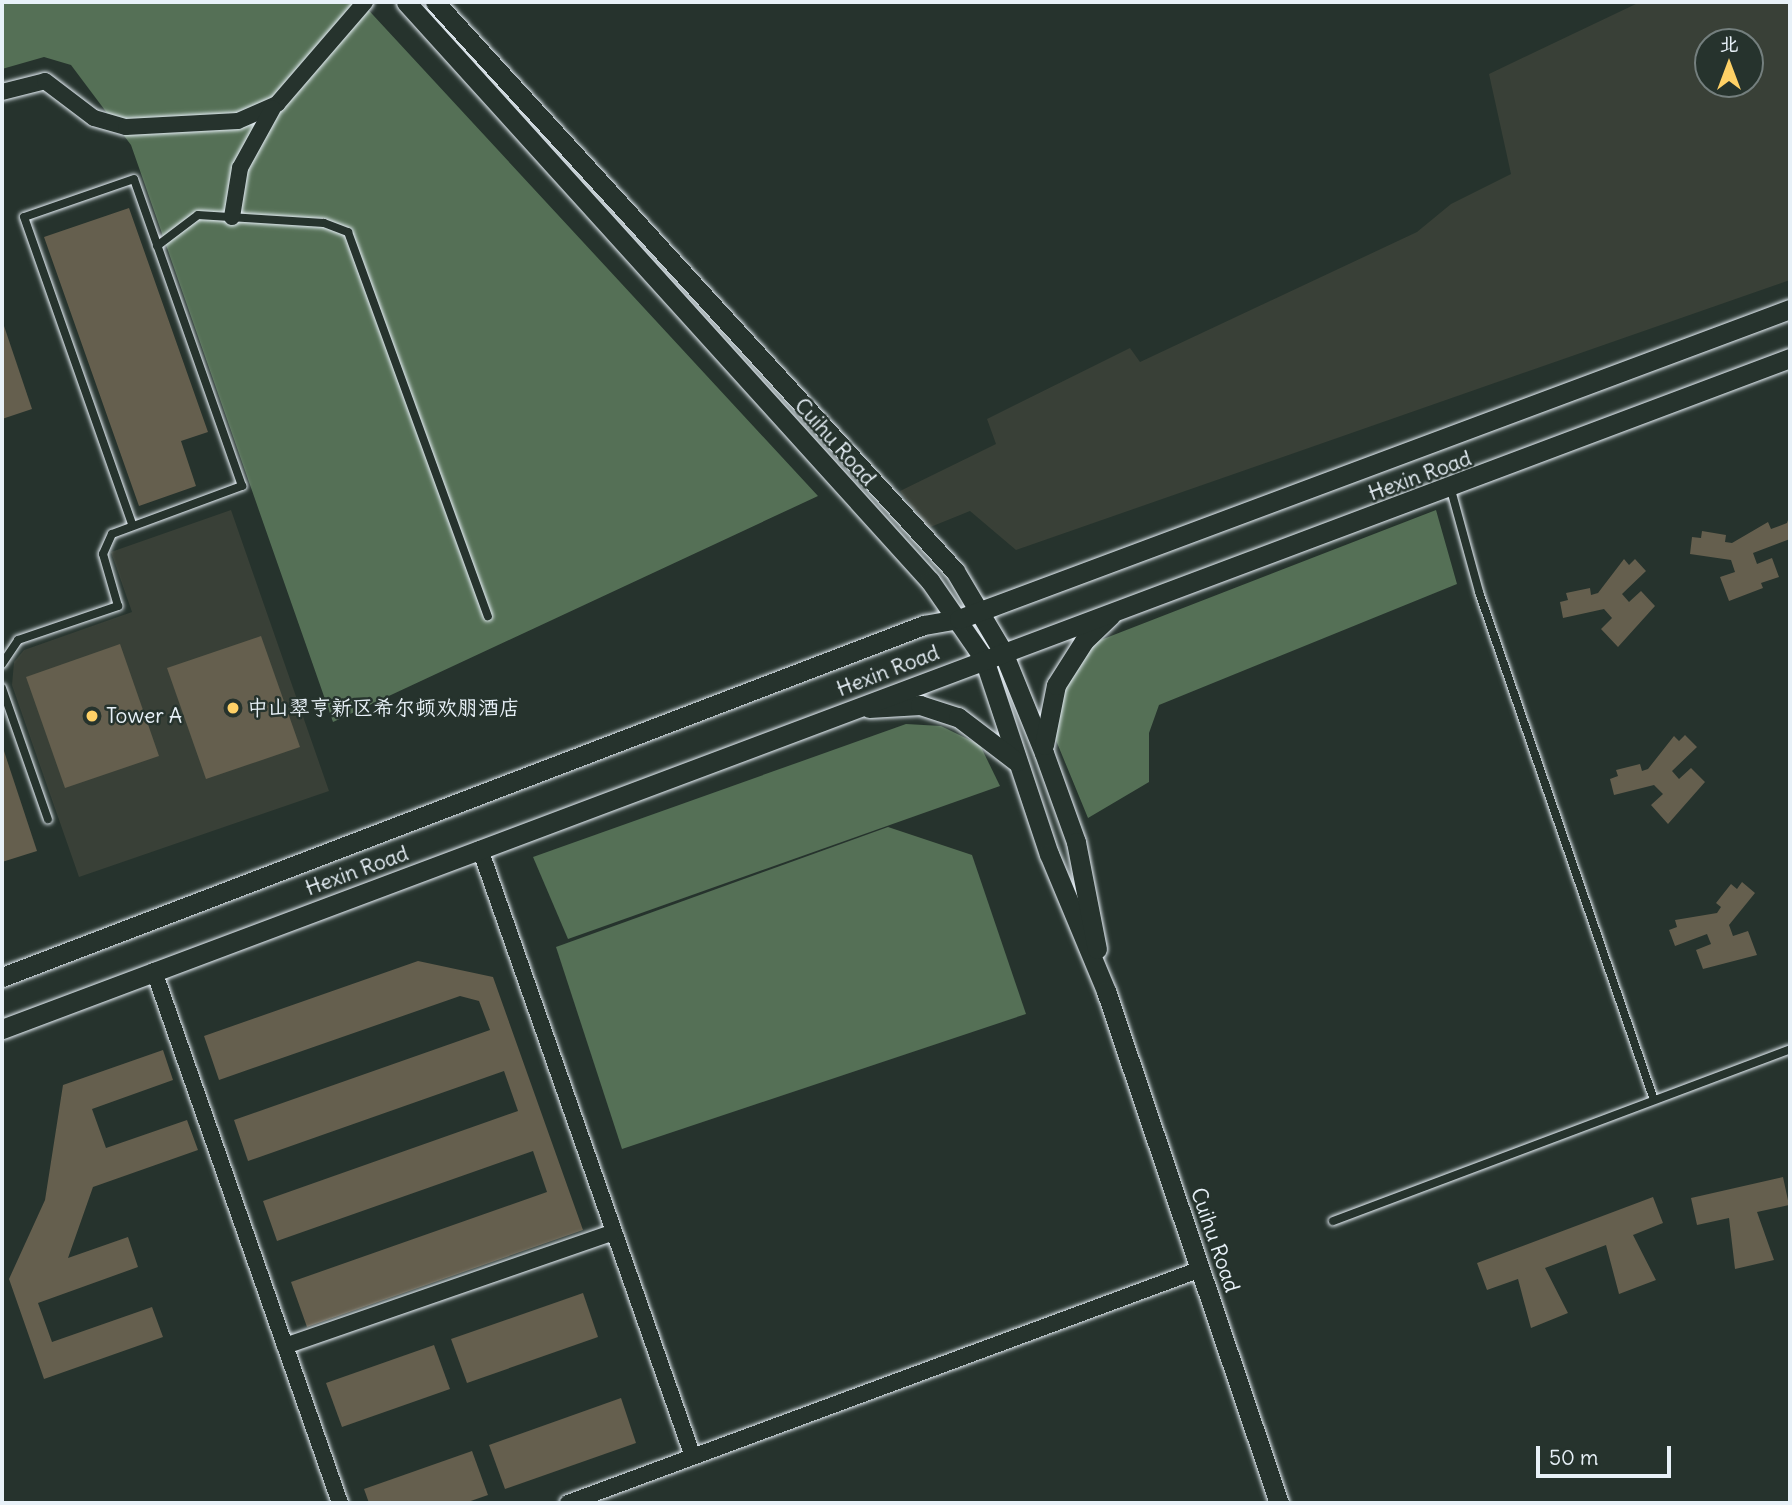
<!DOCTYPE html>
<html>
<head>
<meta charset="utf-8">
<style>
	body { margin:0 }
	#map { position:relative; width:1792px; height:1505px; overflow:hidden; background:#26332d; font-family:Delius,"LXGW WenKai TC",sans-serif }
	div>[style] { position:absolute }
	.built>* { inset:0; background:#394037 }
	.green>* { inset:0; background:#557056 }
	.building>* { inset:0; background:#655f4e }
	.roads { filter:drop-shadow(0 0 2px #e8f1f8) drop-shadow(0 0 2px #e8f1f8) }
	.service>* { height:8px; margin:-4px; padding:0 4px; transform-origin:4px; border-radius:4px; background:#26332d }
	.minor>* { height:16px; margin:-8px; padding:0 8px; transform-origin:8px; border-radius:8px; background:#26332d }
	.tertiary>* { height:19px; margin:-9.5px; padding:0 9.5px; transform-origin:9.5px; border-radius:9.5px; background:#26332d }
	.dots>* { width:19px; height:19px; translate:-50% -50%; box-sizing:border-box; border:4px solid #26332d; border-radius:50% }
	span { translate:-50% -50%; white-space:nowrap; text-align:center; line-height:1.15; -webkit-text-stroke:5px #26332d; paint-order:stroke }
	.street-label { font-size:21px; color:#e8f1f8 }
	.poi-label { font-size:21px; color:#e8f1f8 }
	.left { translate:0 -50%; text-align:left }
	.frame { position:absolute; inset:0; border:4px solid #e8f1f8; pointer-events:none }
	.north { position:absolute; left:1694px; top:28px; width:70px; height:70px; box-sizing:border-box; background:#26332d; border:2px solid #747f7e; border-radius:50%; rotate:0deg; font-size:19px; font-weight:700; line-height:28px; text-align:center; color:#e8f1f8 }
	.north::after { content:''; display:block; margin:auto; width:24px; height:32px; background:#ffd166; clip-path:polygon(50% 0,100% 100%,50% 72%,0 100%) }
	.scale { position:absolute; left:1536px; top:1446px; width:135px; height:32px; box-sizing:border-box; border:4px solid #e8f1f8; border-top:0; padding-left:9px; font-size:21px; line-height:24px; white-space:nowrap; color:#e8f1f8; -webkit-text-stroke:5px #26332d; paint-order:stroke }
</style>
</head>
<body>
<div id="map">
	<div class="built">
		<div style="clip-path:polygon(evenodd,1640px 2px,1790px 2px,1790px 280px,1016px 550px,970px 511px,928px 528px,900px 491px,996px 444px,987px 419px,1130px 348px,1140px 362px,1417px 232px,1451px 204px,1511px 174px,1489px 74px,1640px 2px,1708px 42px,1750px 42px,1750px 84px,1708px 84px,1708px 42px)"></div>
		<div style="clip-path:polygon(231px 510px,329px 791px,79px 877px,12px 685px,14px 662px,24px 650px,132px 612px,111px 552px)"></div>
	</div>
	<div class="green">
		<div style="clip-path:polygon(2px 2px,361px 2px,818px 496px,333px 722px,131px 145px,71px 65px,44px 57px,2px 69px)"></div>
		<div style="clip-path:polygon(1436px 510px,1457px 584px,1159px 705px,1149px 733px,1149px 782px,1088px 818px,1053px 733px,1055px 702px,1078px 660px,1098px 641px)"></div>
		<div style="clip-path:polygon(906px 724px,941px 726px,980px 745px,1000px 786px,568px 939px,533px 857px)"></div>
		<div style="clip-path:polygon(888px 827px,972px 855px,1026px 1014px,622px 1149px,556px 947px)"></div>
	</div>
	<div class="building">
		<div style="clip-path:polygon(129px 208px,208px 432px,181px 441px,196px 486px,139px 506px,44px 237px)"></div>
		<div style="clip-path:polygon(2px 320px,32px 409px,2px 419px)"></div>
		<div style="clip-path:polygon(1790px 514px,1790px 539px,1753px 553px,1757px 564px,1772px 558px,1779px 577px,1761px 583px,1763px 588px,1729px 601px,1720px 577px,1735px 572px,1731px 560px,1690px 554px,1692px 537px,1701px 538px,1702px 531px,1726px 535px,1725px 542px,1732px 543px,1768px 522px,1771px 529px,1787px 523px)"></div>
		<div style="clip-path:polygon(1624px 559px,1629px 565px,1635px 559px,1646px 571px,1622px 594px,1629px 602px,1641px 591px,1655px 606px,1618px 647px,1601px 629px,1612px 618px,1604px 609px,1563px 618px,1560px 602px,1568px 600px,1566px 593px,1590px 588px,1591px 595px,1598px 593px)"></div>
		<div style="clip-path:polygon(261px 636px,300px 747px,206px 779px,167px 668px)"></div>
		<div style="clip-path:polygon(120px 644px,159px 756px,65px 788px,26px 677px)"></div>
		<div style="clip-path:polygon(1685px 735px,1697px 747px,1672px 771px,1679px 779px,1691px 768px,1705px 782px,1668px 824px,1651px 805px,1663px 794px,1654px 785px,1614px 795px,1610px 779px,1618px 776px,1616px 770px,1640px 764px,1642px 771px,1648px 769px,1674px 736px,1679px 741px)"></div>
		<div style="clip-path:polygon(2px 745px,37px 851px,2px 862px)"></div>
		<div style="clip-path:polygon(1742px 882px,1755px 893px,1729px 925px,1733px 936px,1748px 931px,1757px 955px,1703px 969px,1696px 950px,1711px 944px,1707px 934px,1675px 946px,1669px 930px,1677px 927px,1675px 920px,1717px 913px,1721px 907px,1716px 903px,1731px 884px,1737px 889px)"></div>
		<div style="clip-path:polygon(418px 961px,493px 977px,583px 1230px,307px 1327px,291px 1282px,547px 1192px,533px 1151px,277px 1241px,263px 1201px,518px 1111px,504px 1071px,248px 1161px,234px 1120px,490px 1030px,479px 1001px,460px 996px,219px 1080px,204px 1036px)"></div>
		<div style="clip-path:polygon(163px 1050px,173px 1080px,92px 1109px,106px 1148px,187px 1120px,198px 1150px,93px 1187px,68px 1258px,128px 1237px,138px 1267px,38px 1303px,52px 1342px,152px 1307px,163px 1337px,44px 1379px,9px 1279px,45px 1200px,63px 1085px)"></div>
		<div style="clip-path:polygon(1783px 1177px,1789px 1205px,1757px 1212px,1774px 1260px,1735px 1269px,1729px 1218px,1697px 1225px,1691px 1198px)"></div>
		<div style="clip-path:polygon(1653px 1197px,1663px 1223px,1633px 1235px,1656px 1280px,1619px 1294px,1606px 1245px,1545px 1268px,1568px 1313px,1531px 1328px,1518px 1279px,1487px 1290px,1477px 1263px)"></div>
		<div style="clip-path:polygon(583px 1293px,598px 1337px,467px 1383px,451px 1339px)"></div>
		<div style="clip-path:polygon(434px 1345px,450px 1389px,342px 1427px,326px 1383px)"></div>
		<div style="clip-path:polygon(621px 1398px,636px 1443px,505px 1489px,489px 1445px)"></div>
		<div style="clip-path:polygon(472px 1451px,488px 1495px,465px 1503px,369px 1503px,364px 1489px)"></div>
	</div>
	<div class="roads">
		<div class="service">
			<div style="left:157px;top:246px;width:51px;rotate:-37.1deg"></div>
			<div style="left:198px;top:215px;width:126px;rotate:3.6deg"></div>
			<div style="left:324px;top:223px;width:26px;rotate:21deg"></div>
			<div style="left:348px;top:232px;width:409px;rotate:70deg"></div>
			<div style="left:1451px;top:490px;width:106px;rotate:74.6deg"></div>
			<div style="left:1479px;top:592px;width:537px;rotate:70.99deg"></div>
			<div style="left:2px;top:664px;width:29px;rotate:-56deg"></div>
			<div style="left:18px;top:640px;width:106px;rotate:-18.8deg"></div>
			<div style="left:118px;top:606px;width:54px;rotate:-106.1deg"></div>
			<div style="left:103px;top:554px;width:22px;rotate:-66deg"></div>
			<div style="left:112px;top:534px;width:139px;rotate:-20.3deg"></div>
			<div style="left:242px;top:486px;width:325px;rotate:-109.4deg"></div>
			<div style="left:134px;top:179px;width:116px;rotate:160.9deg"></div>
			<div style="left:24px;top:217px;width:325px;rotate:70.6deg"></div>
			<div style="left:2px;top:688px;width:139px;rotate:70.7deg"></div>
			<div style="left:1333px;top:1221px;width:488px;rotate:-20.6deg"></div>
		</div>
		<div class="minor">
			<div style="left:2px;top:92px;width:44px;rotate:-14.3deg"></div>
			<div style="left:45px;top:81px;width:61px;rotate:37.1deg"></div>
			<div style="left:94px;top:118px;width:33px;rotate:16deg"></div>
			<div style="left:126px;top:127px;width:112px;rotate:-3.1deg"></div>
			<div style="left:238px;top:121px;width:43px;rotate:-23.6deg"></div>
			<div style="left:277px;top:104px;width:135px;rotate:-49.2deg"></div>
			<div style="left:232px;top:217px;width:50px;rotate:-80.7deg"></div>
			<div style="left:240px;top:168px;width:68px;rotate:-61.2deg"></div>
			<div style="left:480px;top:849px;width:644px;rotate:70.69deg"></div>
			<div style="left:154px;top:971px;width:564px;rotate:70.73deg"></div>
			<div style="left:285px;top:1346px;width:348px;rotate:-19.1deg"></div>
			<div style="left:568px;top:1503px;width:675px;rotate:-20.29deg"></div>
		</div>
		<div class="tertiary">
			<div style="left:406px;top:2px;width:781px;rotate:47.85deg"></div>
			<div style="left:930px;top:581px;width:95px;rotate:55.3deg"></div>
			<div style="left:984px;top:659px;width:206px;rotate:71.6deg"></div>
			<div style="left:1049px;top:854px;width:148px;rotate:67.4deg"></div>
			<div style="left:1106px;top:991px;width:540px;rotate:71.33deg"></div>
			<div style="left:435px;top:2px;width:771px;rotate:47.58deg"></div>
			<div style="left:955px;top:571px;width:94px;rotate:59.3deg"></div>
			<div style="left:1003px;top:652px;width:109px;rotate:67.9deg"></div>
			<div style="left:1044px;top:753px;width:95px;rotate:70.2deg"></div>
			<div style="left:1076px;top:842px;width:109px;rotate:78.9deg"></div>
			<div style="left:869px;top:708px;width:51px;rotate:-3.4deg"></div>
			<div style="left:920px;top:705px;width:40px;rotate:18deg"></div>
			<div style="left:958px;top:717px;width:74px;rotate:37.3deg"></div>
			<div style="left:1044px;top:745px;width:61px;rotate:-78.7deg"></div>
			<div style="left:1056px;top:685px;width:52px;rotate:-57.5deg"></div>
			<div style="left:1084px;top:641px;width:37px;rotate:-44deg"></div>
			<div style="left:2px;top:977px;width:987px;rotate:-20.9deg"></div>
			<div style="left:924px;top:625px;width:36px;rotate:-10deg"></div>
			<div style="left:959px;top:619px;width:887px;rotate:-20.46deg"></div>
			<div style="left:2px;top:1029px;width:1910px;rotate:-20.57deg"></div>
		</div>
	</div>
	<div class="dots">
		<div style="left:233px;top:708px;background:#ffd166"></div>
		<div style="left:92px;top:716px;background:#ffd166"></div>
	</div>
	<div class="street-label">
		<span style="left:835px;top:442px;rotate:48deg">Cuihu Road</span>
		<span style="left:1420px;top:476px;rotate:-20deg">Hexin Road</span>
		<span style="left:888px;top:671px;rotate:-21deg">Hexin Road</span>
		<span style="left:357px;top:871px;rotate:-20deg">Hexin Road</span>
		<span style="left:1215px;top:1240px;rotate:71deg">Cuihu Road</span>
	</div>
	<div class="poi-label">
		<span class="left" style="left:247px;top:708px">中山翠亨新区希尔顿欢朋酒店</span>
		<span class="left" style="left:106px;top:716px">Tower A</span>
	</div>
	<div class="frame"></div>
	<div class="north">北</div>
	<div class="scale">50 m</div>
</div>
</body>
</html>
